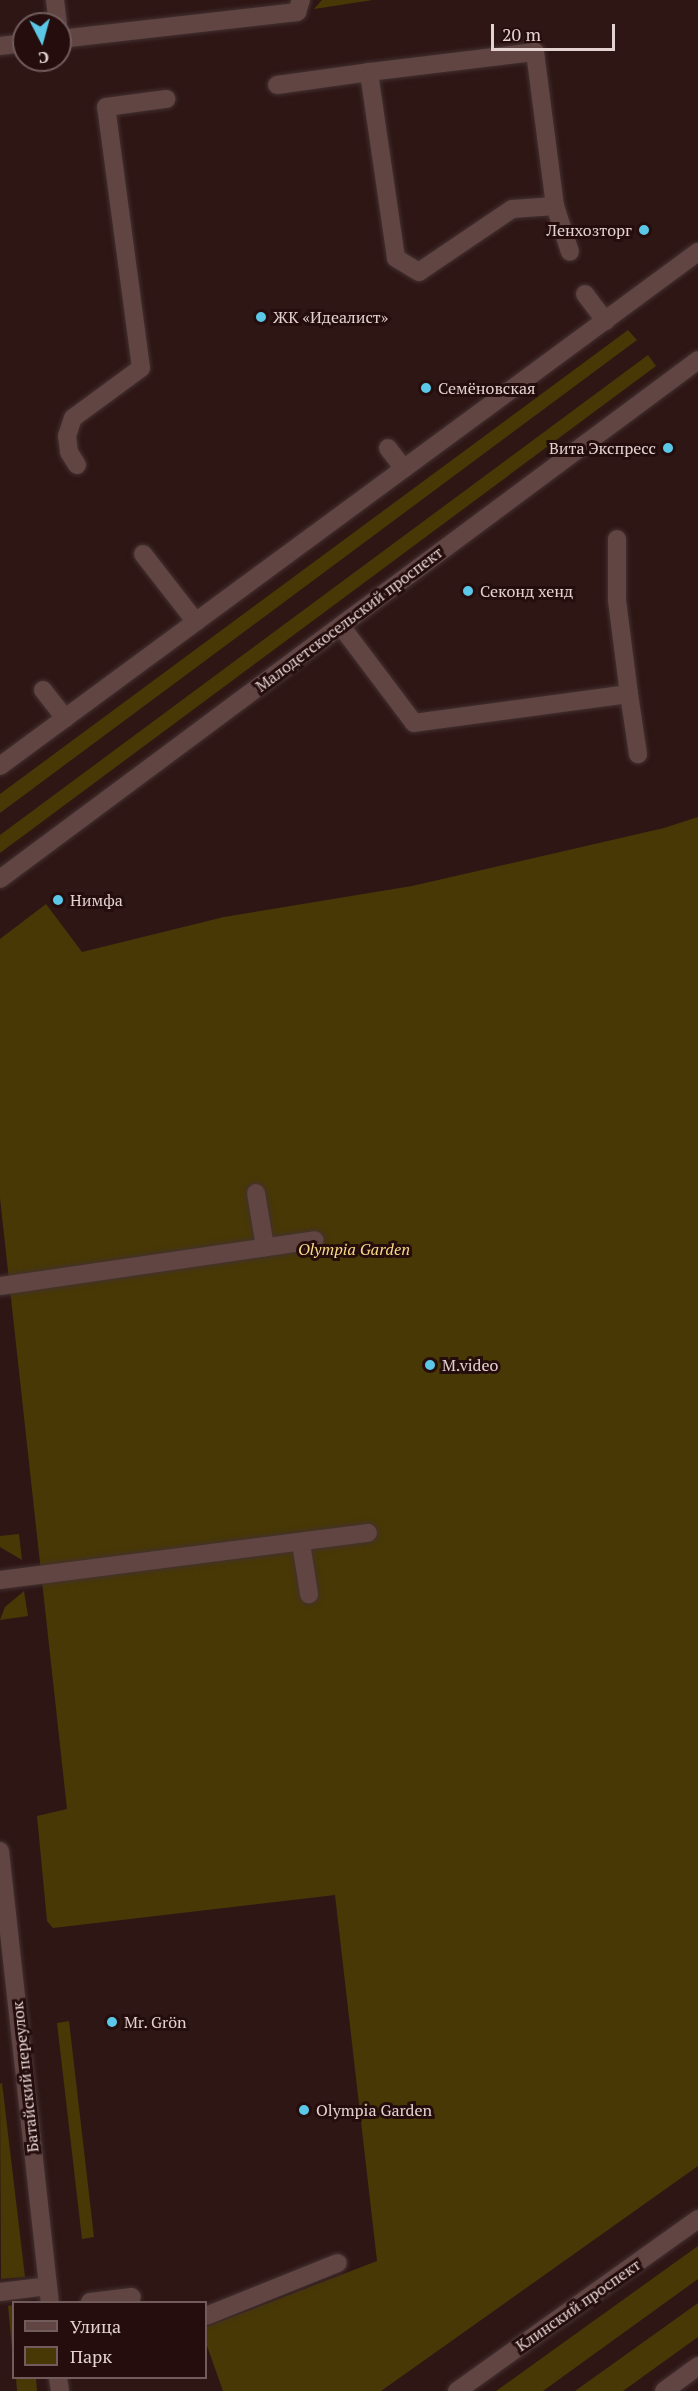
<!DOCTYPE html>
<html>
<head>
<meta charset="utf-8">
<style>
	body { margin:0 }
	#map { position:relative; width:698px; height:2391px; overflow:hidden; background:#2e1615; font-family:"PT Serif",serif }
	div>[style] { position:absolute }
	.green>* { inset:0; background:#483806 }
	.roads { filter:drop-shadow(0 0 2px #433130) drop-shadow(0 0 2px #433130) }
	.service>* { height:18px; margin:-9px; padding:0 9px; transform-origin:9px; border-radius:9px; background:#614543 }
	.minor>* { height:18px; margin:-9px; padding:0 9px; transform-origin:9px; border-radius:9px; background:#614543 }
	.dots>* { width:16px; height:16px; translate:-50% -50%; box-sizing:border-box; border:3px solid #240d0c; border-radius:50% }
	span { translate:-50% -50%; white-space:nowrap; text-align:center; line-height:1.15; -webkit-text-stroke:6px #240d0c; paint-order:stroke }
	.poi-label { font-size:16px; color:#e4d2d1 }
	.right { translate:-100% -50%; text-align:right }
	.left { translate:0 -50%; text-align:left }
	.street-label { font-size:16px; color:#e4d2d1 }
	.park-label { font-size:16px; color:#fada85; font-style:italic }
	.legend { position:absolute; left:12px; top:2301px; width:195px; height:78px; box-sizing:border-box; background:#240d0c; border:2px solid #715c5b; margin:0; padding:8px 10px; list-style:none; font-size:18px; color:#e4d2d1 }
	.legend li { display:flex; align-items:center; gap:12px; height:30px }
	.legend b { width:30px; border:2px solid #715c5b }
	.north { position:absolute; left:12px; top:12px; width:60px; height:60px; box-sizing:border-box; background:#240d0c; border:2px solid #715c5b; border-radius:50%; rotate:174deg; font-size:16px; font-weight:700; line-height:24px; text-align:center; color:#e4d2d1 }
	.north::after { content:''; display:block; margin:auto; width:21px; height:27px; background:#5bc8e7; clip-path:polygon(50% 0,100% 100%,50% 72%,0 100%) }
	.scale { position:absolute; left:491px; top:24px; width:124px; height:27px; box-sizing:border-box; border:3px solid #e4d2d1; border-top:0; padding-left:8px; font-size:18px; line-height:21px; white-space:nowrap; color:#e4d2d1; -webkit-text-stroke:4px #240d0c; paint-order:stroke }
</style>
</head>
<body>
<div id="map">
	<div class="green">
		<div style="clip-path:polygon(322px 0,373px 0,314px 9px)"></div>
		<div style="clip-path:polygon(628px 330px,637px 340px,0 813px,0 794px)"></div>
		<div style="clip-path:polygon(648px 355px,656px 366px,0 853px,0 835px)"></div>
		<div style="clip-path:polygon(698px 817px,698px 2166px,381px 2391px,223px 2391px,206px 2343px,206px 2327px,377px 2261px,335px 1895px,53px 1928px,47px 1921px,37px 1816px,67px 1809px,0 1198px,0 939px,46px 904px,82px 952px,224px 917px,412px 886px,664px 828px)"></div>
		<div style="clip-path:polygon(19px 1534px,22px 1560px,0 1547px,0 1536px)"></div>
		<div style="clip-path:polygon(24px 1591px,28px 1616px,0 1620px,5px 1607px)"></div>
		<div style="clip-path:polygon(69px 2021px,94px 2237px,82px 2239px,57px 2023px)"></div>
		<div style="clip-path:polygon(2px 2083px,25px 2277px,1px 2279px,0 2084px)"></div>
		<div style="clip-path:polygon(698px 2246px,698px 2279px,543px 2391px,496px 2391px)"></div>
		<div style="clip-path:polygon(698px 2303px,698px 2337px,623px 2391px,575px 2391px)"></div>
		<div style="clip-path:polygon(13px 2305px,14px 2305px,13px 2359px,8px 2306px)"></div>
		<div style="clip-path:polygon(16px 2378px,36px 2378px,37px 2391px,17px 2391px)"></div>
	</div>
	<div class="roads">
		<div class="service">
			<div style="left:55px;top:0;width:24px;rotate:83deg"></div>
			<div style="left:60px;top:39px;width:239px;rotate:-6.5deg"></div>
			<div style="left:297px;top:12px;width:13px;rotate:-72deg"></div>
			<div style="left:0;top:46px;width:24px;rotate:-7deg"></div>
			<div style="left:277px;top:85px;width:93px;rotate:-8deg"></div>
			<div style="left:555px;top:206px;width:43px;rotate:176deg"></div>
			<div style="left:512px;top:209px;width:112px;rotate:145.9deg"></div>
			<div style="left:419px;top:272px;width:27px;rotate:-149deg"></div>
			<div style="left:396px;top:258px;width:188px;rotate:-98.3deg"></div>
			<div style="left:369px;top:72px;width:167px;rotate:-6.9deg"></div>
			<div style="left:535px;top:52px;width:155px;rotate:82.6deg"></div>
			<div style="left:555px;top:206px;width:48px;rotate:71.9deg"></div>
			<div style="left:585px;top:294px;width:34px;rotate:53deg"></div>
			<div style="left:388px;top:448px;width:26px;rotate:53deg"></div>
			<div style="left:77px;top:465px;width:15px;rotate:-122deg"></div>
			<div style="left:69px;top:452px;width:16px;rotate:-97deg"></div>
			<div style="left:67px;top:436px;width:19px;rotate:-72deg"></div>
			<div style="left:73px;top:418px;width:84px;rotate:-36.3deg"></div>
			<div style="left:141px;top:368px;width:263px;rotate:-97.6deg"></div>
			<div style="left:106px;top:107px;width:61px;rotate:-7.6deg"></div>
			<div style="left:143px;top:554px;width:86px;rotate:52.1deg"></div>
			<div style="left:341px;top:626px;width:121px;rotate:53deg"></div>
			<div style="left:414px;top:723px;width:217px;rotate:-7.7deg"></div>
			<div style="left:629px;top:694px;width:95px;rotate:-97.3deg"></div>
			<div style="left:617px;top:600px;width:61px;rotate:-90deg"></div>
			<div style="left:43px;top:690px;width:36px;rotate:52deg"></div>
			<div style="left:629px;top:694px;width:61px;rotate:81.5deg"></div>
			<div style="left:256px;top:1193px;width:55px;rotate:80.5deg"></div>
			<div style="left:0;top:1286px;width:318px;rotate:-8.3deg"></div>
			<div style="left:301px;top:1543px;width:52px;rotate:81.1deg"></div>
			<div style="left:0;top:1580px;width:371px;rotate:-7.3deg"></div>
			<div style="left:0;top:2292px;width:48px;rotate:-7.1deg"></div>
			<div style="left:90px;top:2302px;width:42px;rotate:-6.8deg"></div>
			<div style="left:206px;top:2316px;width:142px;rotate:-21.9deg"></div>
		</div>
		<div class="minor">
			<div style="left:0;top:766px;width:867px;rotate:-36.37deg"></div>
			<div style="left:0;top:879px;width:870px;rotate:-36.63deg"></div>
			<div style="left:0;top:1851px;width:454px;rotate:83.7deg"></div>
			<div style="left:58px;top:2378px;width:13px;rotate:81deg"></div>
			<div style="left:457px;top:2391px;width:296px;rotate:-35.5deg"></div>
			<div style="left:664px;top:2391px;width:42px;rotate:-36.3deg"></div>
		</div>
	</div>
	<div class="dots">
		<div style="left:644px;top:230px;background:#5bc8e7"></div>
		<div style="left:261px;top:317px;background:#5bc8e7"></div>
		<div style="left:426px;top:388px;background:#5bc8e7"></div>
		<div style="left:668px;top:448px;background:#5bc8e7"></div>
		<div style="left:468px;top:591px;background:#5bc8e7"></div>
		<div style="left:58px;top:900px;background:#5bc8e7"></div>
		<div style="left:430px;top:1365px;background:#5bc8e7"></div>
		<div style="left:112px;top:2022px;background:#5bc8e7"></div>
		<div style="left:304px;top:2110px;background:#5bc8e7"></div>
	</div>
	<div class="poi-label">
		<span class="right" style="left:632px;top:230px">Ленхозторг</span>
		<span class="left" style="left:273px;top:317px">ЖК «Идеалист»</span>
		<span class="left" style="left:438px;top:388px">Семёновская</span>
		<span class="right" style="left:656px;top:448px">Вита Экспресс</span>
		<span class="left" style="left:480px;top:591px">Секонд хенд</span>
		<span class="left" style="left:70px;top:900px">Нимфа</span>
		<span class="left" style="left:442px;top:1365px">M.video</span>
		<span class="left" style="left:124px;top:2022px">Mr. Grön</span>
		<span class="left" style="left:316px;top:2110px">Olympiа Garden</span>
	</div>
	<div class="street-label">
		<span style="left:349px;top:619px;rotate:-37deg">Малодетскосельский проспект</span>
		<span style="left:25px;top:2077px;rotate:-96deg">Батайский переулок</span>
		<span style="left:578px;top:2305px;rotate:-35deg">Клинский проспект</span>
	</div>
	<div class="park-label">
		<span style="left:354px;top:1249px">Olympia Garden</span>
	</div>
	<ul class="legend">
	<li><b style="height:8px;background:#614543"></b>Улица</li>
	<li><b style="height:16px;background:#483806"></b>Парк</li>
	</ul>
	<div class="north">С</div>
	<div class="scale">20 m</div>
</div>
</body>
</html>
